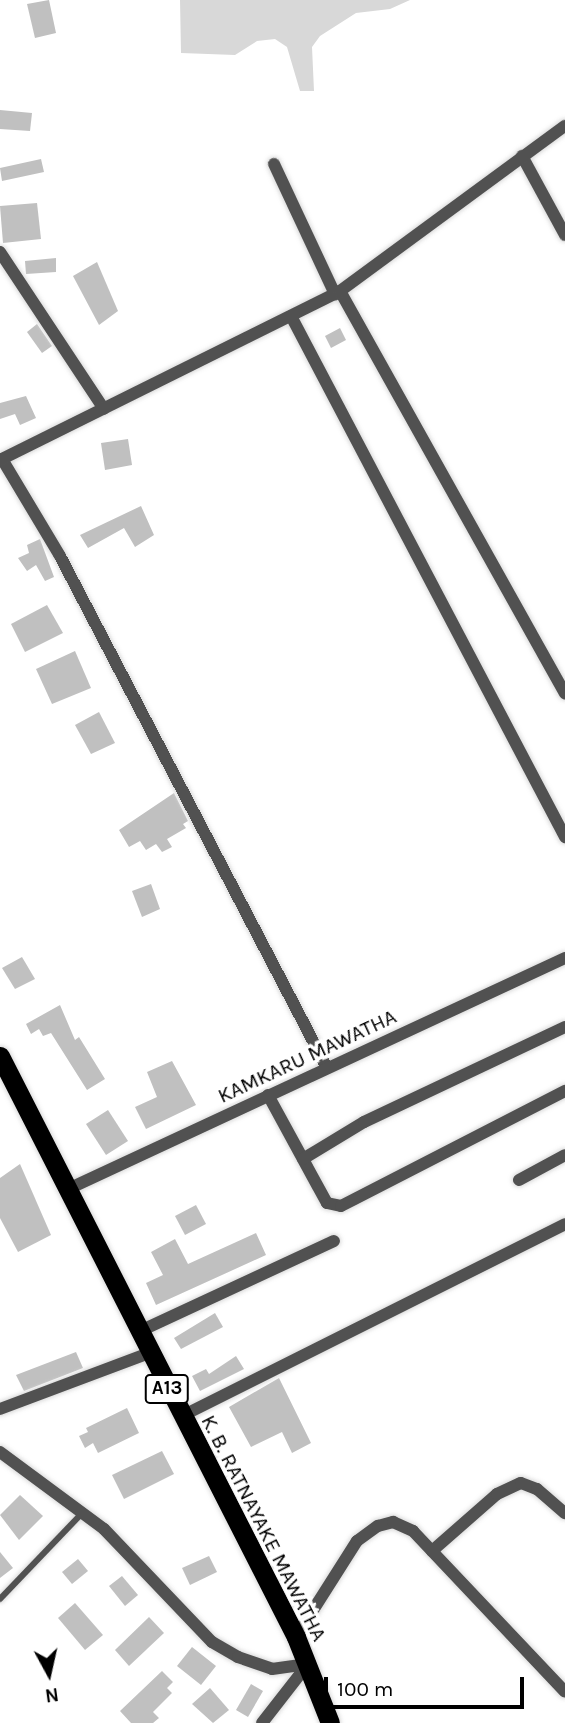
<!DOCTYPE html>
<html>
<head>
<meta charset="utf-8">
<style>
	body { margin:0 }
	#map { position:relative; width:565px; height:1723px; overflow:hidden; background:#fff; font-family:Karla,sans-serif }
	div>[style] { position:absolute }
	.green>* { inset:0; background:#d8d8d8 }
	.building>* { inset:0; background:#c0c0c0 }
	.roads { filter:drop-shadow(0 0 2px #dbdbdb) drop-shadow(0 0 2px #dbdbdb) }
	.service>* { height:6px; margin:-3px; padding:0 3px; transform-origin:3px; border-radius:3px; background:#515151 }
	.minor>* { height:12px; margin:-6px; padding:0 6px; transform-origin:6px; border-radius:6px; background:#515151 }
	.trunk>* { height:19px; margin:-9.5px; padding:0 9.5px; transform-origin:9.5px; border-radius:9.5px; background:#000 }
	span { translate:-50% -50%; white-space:nowrap; text-align:center; line-height:1.15; -webkit-text-stroke:7px #fff; paint-order:stroke }
	.shield-label span { padding:2px 5px; background:#fff; border:2px solid; border-radius:5px; -webkit-text-stroke-width:0 }
	.shield-label { font-size:19px; color:#000; font-weight:700 }
	.street-label { font-size:21px; color:#000 }
	.north { position:absolute; left:14px; top:1639px; width:70px; height:70px; -webkit-text-stroke:5px #fff; paint-order:stroke; rotate:172deg; font-size:19px; font-weight:700; line-height:28px; text-align:center; color:#000 }
	.north::after { content:''; display:block; margin:auto; width:24px; height:32px; background:#000; clip-path:polygon(50% 0,100% 100%,50% 72%,0 100%) }
	.scale { position:absolute; left:324px; top:1677px; width:200px; height:32px; box-sizing:border-box; border:4px solid #000; border-top:0; padding-left:9px; font-size:21px; line-height:24px; white-space:nowrap; color:#000; -webkit-text-stroke:5px #fff; paint-order:stroke }
</style>
</head>
<body>
<div id="map">
	<div class="green">
		<div style="clip-path:polygon(180px 0,410px 0,390px 9px,356px 13px,320px 36px,312px 47px,314px 91px,300px 91px,287px 47px,275px 39px,257px 41px,235px 55px,181px 53px)"></div>
	</div>
	<div class="building">
		<div style="clip-path:polygon(49px 0,56px 33px,35px 38px,27px 4px)"></div>
		<div style="clip-path:polygon(0 110px,32px 113px,30px 131px,0 129px)"></div>
		<div style="clip-path:polygon(41px 159px,44px 172px,2px 181px,0 168px)"></div>
		<div style="clip-path:polygon(37px 203px,41px 239px,3px 243px,0 206px)"></div>
		<div style="clip-path:polygon(56px 258px,56px 272px,26px 274px,25px 261px)"></div>
		<div style="clip-path:polygon(97px 262px,118px 311px,99px 325px,73px 276px)"></div>
		<div style="clip-path:polygon(37px 324px,52px 346px,42px 353px,27px 332px)"></div>
		<div style="clip-path:polygon(340px 328px,346px 340px,331px 348px,325px 336px)"></div>
		<div style="clip-path:polygon(26px 396px,36px 418px,20px 425px,15px 414px,0 419px,0 403px)"></div>
		<div style="clip-path:polygon(128px 439px,132px 465px,105px 470px,101px 443px)"></div>
		<div style="clip-path:polygon(141px 506px,154px 535px,135px 547px,124px 528px,88px 548px,80px 535px)"></div>
		<div style="clip-path:polygon(40px 539px,54px 577px,45px 581px,36px 565px,27px 571px,18px 558px,29px 553px,27px 545px)"></div>
		<div style="clip-path:polygon(47px 605px,63px 633px,25px 652px,11px 624px)"></div>
		<div style="clip-path:polygon(75px 651px,91px 688px,52px 704px,36px 669px)"></div>
		<div style="clip-path:polygon(99px 712px,115px 743px,91px 754px,75px 725px)"></div>
		<div style="clip-path:polygon(174px 793px,188px 821px,183px 824px,186px 828px,167px 839px,172px 847px,162px 852px,156px 844px,146px 850px,140px 841px,129px 847px,119px 830px)"></div>
		<div style="clip-path:polygon(151px 884px,160px 909px,142px 917px,132px 891px)"></div>
		<div style="clip-path:polygon(22px 957px,35px 979px,15px 989px,2px 968px)"></div>
		<div style="clip-path:polygon(60px 1005px,75px 1040px,79px 1037px,105px 1079px,87px 1090px,51px 1033px,43px 1036px,39px 1029px,31px 1034px,26px 1024px)"></div>
		<div style="clip-path:polygon(172px 1061px,196px 1105px,146px 1129px,135px 1107px,157px 1097px,147px 1072px)"></div>
		<div style="clip-path:polygon(108px 1110px,128px 1141px,106px 1155px,86px 1124px)"></div>
		<div style="clip-path:polygon(20px 1164px,51px 1235px,18px 1252px,0 1218px,0 1178px)"></div>
		<div style="clip-path:polygon(196px 1205px,206px 1224px,185px 1235px,175px 1216px)"></div>
		<div style="clip-path:polygon(256px 1233px,266px 1255px,156px 1305px,146px 1283px,163px 1275px,151px 1252px,175px 1239px,188px 1264px)"></div>
		<div style="clip-path:polygon(215px 1313px,223px 1327px,181px 1349px,174px 1338px)"></div>
		<div style="clip-path:polygon(76px 1352px,83px 1368px,24px 1391px,16px 1375px)"></div>
		<div style="clip-path:polygon(236px 1356px,244px 1369px,200px 1391px,192px 1376px,206px 1369px,209px 1374px)"></div>
		<div style="clip-path:polygon(279px 1378px,311px 1443px,292px 1453px,282px 1432px,251px 1447px,229px 1407px)"></div>
		<div style="clip-path:polygon(127px 1408px,139px 1433px,98px 1453px,93px 1443px,85px 1448px,79px 1436px,88px 1432px,86px 1428px)"></div>
		<div style="clip-path:polygon(162px 1451px,174px 1474px,124px 1499px,112px 1475px)"></div>
		<div style="clip-path:polygon(20px 1495px,43px 1516px,19px 1540px,0 1515px)"></div>
		<div style="clip-path:polygon(0 1552px,13px 1568px,0 1578px)"></div>
		<div style="clip-path:polygon(209px 1556px,217px 1572px,190px 1585px,182px 1568px)"></div>
		<div style="clip-path:polygon(78px 1559px,88px 1571px,72px 1584px,62px 1572px)"></div>
		<div style="clip-path:polygon(122px 1576px,138px 1595px,125px 1606px,109px 1586px)"></div>
		<div style="clip-path:polygon(75px 1603px,103px 1635px,85px 1650px,58px 1618px)"></div>
		<div style="clip-path:polygon(149px 1617px,164px 1633px,129px 1666px,115px 1650px)"></div>
		<div style="clip-path:polygon(192px 1647px,216px 1666px,201px 1685px,177px 1666px)"></div>
		<div style="clip-path:polygon(162px 1671px,173px 1682px,167px 1688px,172px 1693px,153px 1712px,159px 1718px,153px 1723px,131px 1723px,120px 1711px)"></div>
		<div style="clip-path:polygon(251px 1684px,263px 1691px,248px 1717px,236px 1710px)"></div>
		<div style="clip-path:polygon(210px 1688px,229px 1710px,213px 1723px,192px 1704px)"></div>
	</div>
	<div class="roads">
		<div class="service">
			<div style="left:0;top:1599px;width:120px;rotate:-46.3deg"></div>
		</div>
		<div class="minor">
			<div style="left:522px;top:156px;width:90px;rotate:61.4deg"></div>
			<div style="left:274px;top:164px;width:144px;rotate:64.9deg"></div>
			<div style="left:0;top:252px;width:188px;rotate:56.5deg"></div>
			<div style="left:340px;top:291px;width:461px;rotate:60.8deg"></div>
			<div style="left:291px;top:316px;width:589px;rotate:62.26deg"></div>
			<div style="left:2px;top:459px;width:113px;rotate:59.1deg"></div>
			<div style="left:60px;top:556px;width:575px;rotate:62.45deg"></div>
			<div style="left:0;top:460px;width:380px;rotate:-26.4deg"></div>
			<div style="left:340px;top:291px;width:279px;rotate:-36.3deg"></div>
			<div style="left:268px;top:1095px;width:123px;rotate:61.4deg"></div>
			<div style="left:327px;top:1203px;width:14px;rotate:12deg"></div>
			<div style="left:341px;top:1206px;width:252px;rotate:-27.2deg"></div>
			<div style="left:303px;top:1159px;width:71px;rotate:-31.2deg"></div>
			<div style="left:364px;top:1122px;width:222px;rotate:-25.3deg"></div>
			<div style="left:519px;top:1180px;width:52px;rotate:-28.5deg"></div>
			<div style="left:66px;top:1190px;width:550px;rotate:-24.94deg"></div>
			<div style="left:138px;top:1332px;width:216px;rotate:-24.9deg"></div>
			<div style="left:0;top:1409px;width:159px;rotate:-20.6deg"></div>
			<div style="left:182px;top:1416px;width:428px;rotate:-26.6deg"></div>
			<div style="left:0;top:1452px;width:129px;rotate:36.5deg"></div>
			<div style="left:104px;top:1529px;width:156px;rotate:46.3deg"></div>
			<div style="left:212px;top:1642px;width:30px;rotate:30deg"></div>
			<div style="left:238px;top:1657px;width:36px;rotate:19deg"></div>
			<div style="left:272px;top:1669px;width:36px;rotate:-8deg"></div>
			<div style="left:432px;top:1551px;width:86px;rotate:-41.2deg"></div>
			<div style="left:497px;top:1494px;width:26px;rotate:-25deg"></div>
			<div style="left:521px;top:1483px;width:17px;rotate:21deg"></div>
			<div style="left:537px;top:1489px;width:37px;rotate:41deg"></div>
			<div style="left:296px;top:1637px;width:114px;rotate:-57.6deg"></div>
			<div style="left:357px;top:1541px;width:26px;rotate:-36deg"></div>
			<div style="left:378px;top:1526px;width:16px;rotate:-15deg"></div>
			<div style="left:393px;top:1522px;width:22px;rotate:24deg"></div>
			<div style="left:413px;top:1531px;width:221px;rotate:46.6deg"></div>
			<div style="left:262px;top:1723px;width:75px;rotate:-52.1deg"></div>
		</div>
		<div class="trunk">
			<div style="left:0;top:1056px;width:652px;rotate:63deg"></div>
			<div style="left:296px;top:1637px;width:92px;rotate:68.4deg"></div>
		</div>
	</div>
	<div class="shield-label">
		<span style="left:167px;top:1389px">A13</span>
	</div>
	<div class="street-label">
		<span style="left:307px;top:1056px;rotate:-25deg">KAMKARU MAWATHA</span>
		<span style="left:264px;top:1528px;rotate:63deg">K. B. RATNAYAKE MAWATHA</span>
	</div>
	<div class="north">N</div>
	<div class="scale">100 m</div>
</div>
</body>
</html>
